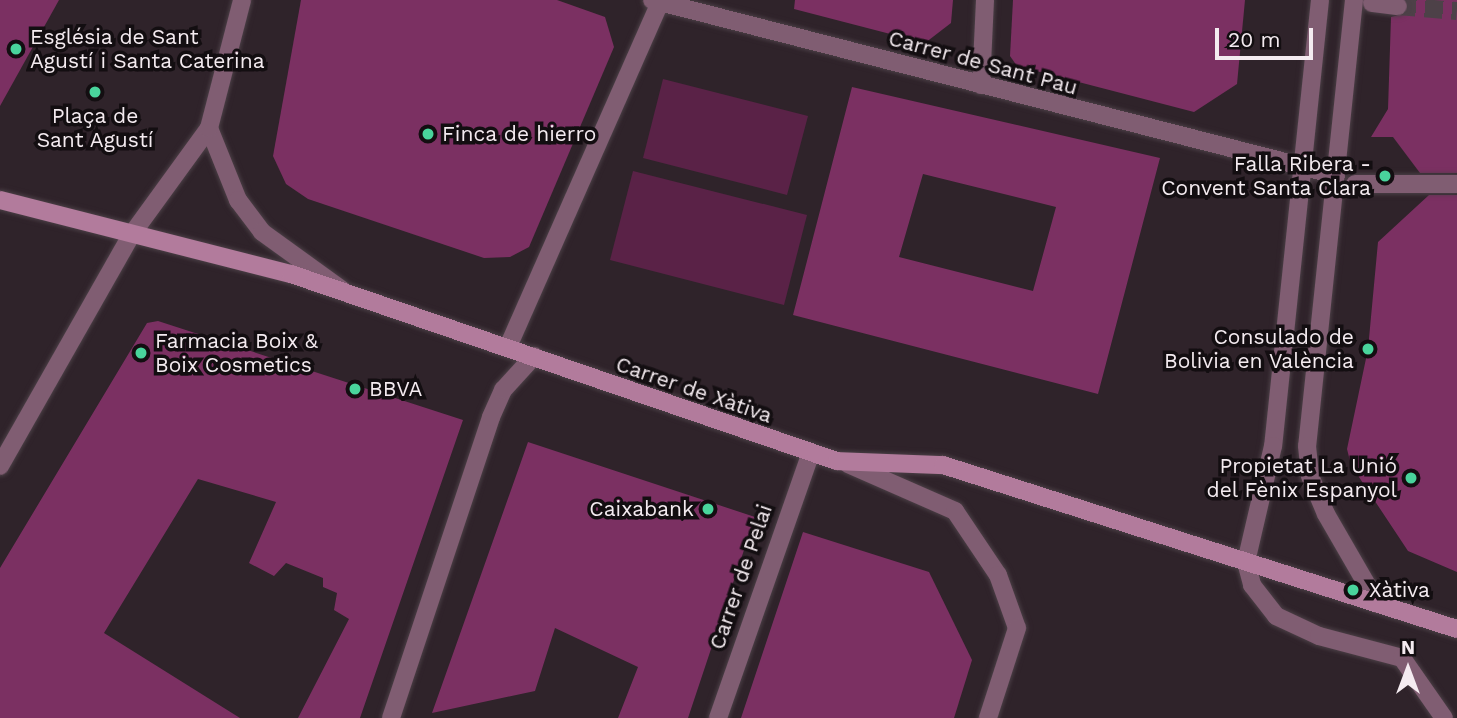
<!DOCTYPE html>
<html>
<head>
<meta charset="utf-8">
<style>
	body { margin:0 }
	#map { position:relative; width:1457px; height:718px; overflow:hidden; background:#2f232a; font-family:"Work Sans",sans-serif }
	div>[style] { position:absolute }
	.green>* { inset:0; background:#5a2247 }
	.building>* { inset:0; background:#7b3062 }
	.pedestrian-tunnel>* { height:18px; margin-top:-9px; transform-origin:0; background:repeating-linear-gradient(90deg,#4d4148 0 18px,transparent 0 27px) }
	.roads { filter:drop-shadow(0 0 2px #4b3f46) drop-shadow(0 0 2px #4b3f46) }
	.pedestrian>* { height:18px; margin:-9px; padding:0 9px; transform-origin:9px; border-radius:9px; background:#805d72 }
	.minor>* { height:18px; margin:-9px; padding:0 9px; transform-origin:9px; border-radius:9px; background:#805d72 }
	.tertiary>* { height:18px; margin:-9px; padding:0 9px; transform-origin:9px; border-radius:9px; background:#805d72 }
	.secondary>* { height:18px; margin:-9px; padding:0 9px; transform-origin:9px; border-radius:9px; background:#b27b9c }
	.dots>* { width:19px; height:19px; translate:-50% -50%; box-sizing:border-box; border:4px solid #130e11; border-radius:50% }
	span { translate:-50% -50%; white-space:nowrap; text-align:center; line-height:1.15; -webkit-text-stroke:7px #130e11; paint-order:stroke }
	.poi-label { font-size:21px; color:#f4ebf0 }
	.left { translate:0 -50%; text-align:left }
	.right { translate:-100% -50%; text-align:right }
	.street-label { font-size:21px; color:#f4ebf0 }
	.north { position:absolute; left:1373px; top:634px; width:70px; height:70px; -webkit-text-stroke:5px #130e11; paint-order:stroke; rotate:0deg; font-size:19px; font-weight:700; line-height:28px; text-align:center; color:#f4ebf0 }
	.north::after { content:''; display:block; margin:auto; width:24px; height:32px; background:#f4ebf0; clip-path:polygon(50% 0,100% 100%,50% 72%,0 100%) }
	.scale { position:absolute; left:1215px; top:28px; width:98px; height:32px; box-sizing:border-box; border:4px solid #f4ebf0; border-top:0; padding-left:9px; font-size:21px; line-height:24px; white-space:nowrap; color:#f4ebf0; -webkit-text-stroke:5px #130e11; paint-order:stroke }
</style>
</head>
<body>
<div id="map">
	<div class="green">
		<div style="clip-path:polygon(663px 79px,808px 116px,787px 195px,643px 158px)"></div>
		<div style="clip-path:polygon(633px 171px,807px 215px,784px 305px,610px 260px)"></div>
	</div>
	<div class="building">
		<div style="clip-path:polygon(0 0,59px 0,0 106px)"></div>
		<div style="clip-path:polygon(301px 0,557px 0,605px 17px,614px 47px,529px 247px,510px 257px,484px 258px,308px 199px,286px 184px,273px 156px)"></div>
		<div style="clip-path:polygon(795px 0,953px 0,951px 23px,925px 43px,794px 9px)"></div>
		<div style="clip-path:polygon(1013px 0,1245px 0,1237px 84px,1194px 112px,1017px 66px,1010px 56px)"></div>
		<div style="clip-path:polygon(1407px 0,1457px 0,1457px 173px,1420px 173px,1393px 137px,1371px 137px,1388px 109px,1391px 17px,1407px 13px)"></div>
		<div style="clip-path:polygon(evenodd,852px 87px,1160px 158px,1098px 394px,793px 315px,852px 87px,923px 174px,1056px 207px,1033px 291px,899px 257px,923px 174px)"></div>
		<div style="clip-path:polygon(1429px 195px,1457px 195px,1457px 572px,1408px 551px,1351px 465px,1347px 449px,1368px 349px,1378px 242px)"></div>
		<div style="clip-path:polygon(158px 321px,463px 420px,360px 718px,298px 718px,349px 619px,334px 610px,337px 593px,323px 587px,323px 578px,286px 563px,274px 576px,249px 563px,276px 502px,198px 479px,104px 633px,240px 718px,0 718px,0 568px,147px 323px)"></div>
		<div style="clip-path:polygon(528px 442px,755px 517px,688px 718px,618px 718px,638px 667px,555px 628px,535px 691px,432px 713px)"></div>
		<div style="clip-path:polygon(803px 532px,929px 572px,972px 660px,954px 718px,741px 718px)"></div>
	</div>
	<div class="pedestrian-tunnel">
		<div style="left:1398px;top:6px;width:59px;rotate:4.8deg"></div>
	</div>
	<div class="roads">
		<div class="pedestrian">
			<div style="left:1372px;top:3px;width:26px;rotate:7deg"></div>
			<div style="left:981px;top:85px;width:85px;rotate:-87.3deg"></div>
			<div style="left:1355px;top:184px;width:102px"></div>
			<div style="left:508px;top:347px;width:379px;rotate:-66.2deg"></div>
		</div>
		<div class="minor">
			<div style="left:652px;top:0;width:706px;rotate:14.35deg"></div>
			<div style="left:1320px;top:0;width:448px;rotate:96deg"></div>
			<div style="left:1273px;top:446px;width:119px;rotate:103.1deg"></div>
			<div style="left:1246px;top:562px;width:24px;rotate:75deg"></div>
			<div style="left:1252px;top:585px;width:39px;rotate:52deg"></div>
			<div style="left:1276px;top:616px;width:47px;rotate:24.9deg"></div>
			<div style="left:1319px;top:636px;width:86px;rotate:14.8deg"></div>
			<div style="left:1402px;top:658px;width:73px;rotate:55deg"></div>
			<div style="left:1354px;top:0;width:448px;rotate:96deg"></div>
			<div style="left:1307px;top:446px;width:30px;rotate:84deg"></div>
			<div style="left:1310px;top:476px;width:41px;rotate:67.2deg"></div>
			<div style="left:1326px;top:514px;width:104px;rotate:60deg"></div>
			<div style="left:209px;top:128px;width:78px;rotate:68.1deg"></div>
			<div style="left:238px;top:200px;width:40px;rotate:53deg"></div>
			<div style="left:262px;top:232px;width:99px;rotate:35.9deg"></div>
			<div style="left:132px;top:234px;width:131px;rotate:-54deg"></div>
			<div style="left:209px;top:128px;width:132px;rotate:-75.5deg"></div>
			<div style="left:848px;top:464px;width:117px;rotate:23.7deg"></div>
			<div style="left:955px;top:511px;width:77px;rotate:56.1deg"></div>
			<div style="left:998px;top:575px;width:56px;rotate:70.3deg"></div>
			<div style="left:1017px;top:628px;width:95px;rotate:107.9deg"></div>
			<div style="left:391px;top:718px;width:317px;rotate:-71.6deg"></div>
			<div style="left:491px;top:417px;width:30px;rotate:-66deg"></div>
			<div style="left:503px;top:390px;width:46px;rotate:-47.6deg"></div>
			<div style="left:718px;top:718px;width:281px;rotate:-70.7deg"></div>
		</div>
		<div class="tertiary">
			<div style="left:0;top:466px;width:267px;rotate:-60.4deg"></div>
		</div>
		<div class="secondary">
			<div style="left:0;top:200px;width:300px;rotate:14.3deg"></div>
			<div style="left:291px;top:274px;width:577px;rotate:18.91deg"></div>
			<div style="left:837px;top:461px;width:106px;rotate:2.2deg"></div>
			<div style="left:943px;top:465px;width:540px;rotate:17.7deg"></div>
		</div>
	</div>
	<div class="dots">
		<div style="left:16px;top:49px;background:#49d49c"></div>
		<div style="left:95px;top:92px;background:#49d49c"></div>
		<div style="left:428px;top:134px;background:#49d49c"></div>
		<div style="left:1385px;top:176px;background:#49d49c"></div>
		<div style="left:1368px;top:349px;background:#49d49c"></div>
		<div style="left:141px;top:353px;background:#49d49c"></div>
		<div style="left:355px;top:389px;background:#49d49c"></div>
		<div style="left:1411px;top:478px;background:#49d49c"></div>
		<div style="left:708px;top:509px;background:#49d49c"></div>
		<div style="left:1353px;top:590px;background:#49d49c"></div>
	</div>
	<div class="poi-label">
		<span class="left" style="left:30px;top:49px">Església de Sant<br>Agustí i Santa Caterina</span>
		<span style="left:95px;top:128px">Plaça de<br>Sant Agustí</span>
		<span class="left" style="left:442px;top:134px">Finca de hierro</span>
		<span class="right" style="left:1371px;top:176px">Falla Ribera -<br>Convent Santa Clara</span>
		<span class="right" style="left:1354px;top:349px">Consulado de<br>Bolivia en València</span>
		<span class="left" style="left:155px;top:353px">Farmacia Boix &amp;<br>Boix Cosmetics</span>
		<span class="left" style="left:369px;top:389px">BBVA</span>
		<span class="right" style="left:1397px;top:478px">Propietat La Unió<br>del Fènix Espanyol</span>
		<span class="right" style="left:694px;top:509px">Caixabank</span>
		<span class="left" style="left:1369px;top:590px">Xàtiva</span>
	</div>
	<div class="street-label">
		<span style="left:983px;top:63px;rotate:15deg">Carrer de Sant Pau</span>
		<span style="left:694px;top:390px;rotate:19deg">Carrer de Xàtiva</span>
		<span style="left:741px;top:577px;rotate:-71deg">Carrer de Pelai</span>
	</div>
	<div class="north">N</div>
	<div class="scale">20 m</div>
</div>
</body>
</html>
